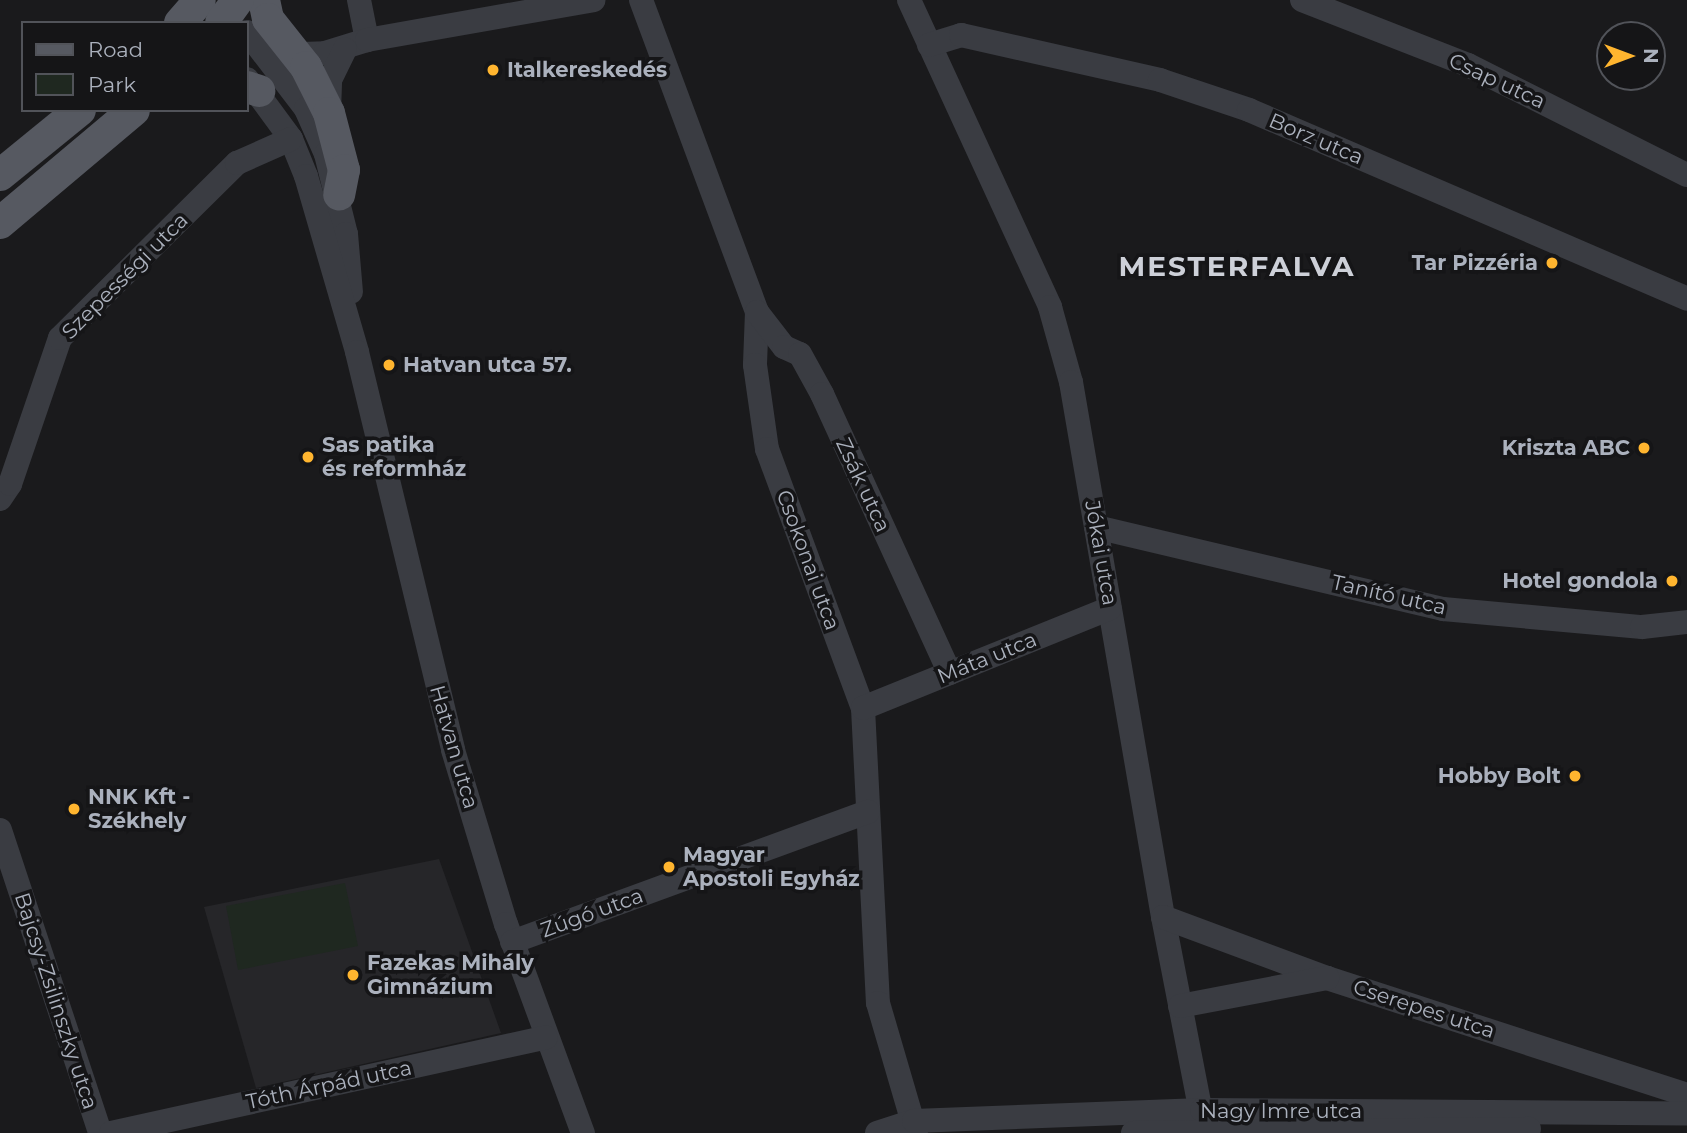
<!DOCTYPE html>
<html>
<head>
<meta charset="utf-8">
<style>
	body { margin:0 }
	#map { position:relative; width:1687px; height:1133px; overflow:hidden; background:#1a1a1c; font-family:Montserrat,sans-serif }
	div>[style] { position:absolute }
	.built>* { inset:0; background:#262629 }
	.green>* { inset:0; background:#1f2820 }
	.minor>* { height:24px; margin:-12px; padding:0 12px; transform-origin:12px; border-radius:12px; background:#3a3c42 }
	.major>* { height:32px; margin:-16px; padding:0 16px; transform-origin:16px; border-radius:16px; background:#565961 }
	.dots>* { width:19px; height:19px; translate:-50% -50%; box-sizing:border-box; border:4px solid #151517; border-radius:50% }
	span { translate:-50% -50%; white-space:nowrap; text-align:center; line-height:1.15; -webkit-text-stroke:7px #151517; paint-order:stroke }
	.poi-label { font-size:21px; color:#abb1bd; font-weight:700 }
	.left { translate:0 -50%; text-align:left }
	.right { translate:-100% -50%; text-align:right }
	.street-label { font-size:21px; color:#abb1bd }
	.district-label { font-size:28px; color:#cdd0d8; font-weight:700; letter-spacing:2px }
	.legend { position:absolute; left:21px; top:21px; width:228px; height:91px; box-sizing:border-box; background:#151517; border:2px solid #515359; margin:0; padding:9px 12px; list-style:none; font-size:21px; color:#abb1bd }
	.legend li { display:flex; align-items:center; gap:14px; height:35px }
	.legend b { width:35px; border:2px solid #515359 }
	.north { position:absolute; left:1596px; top:21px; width:70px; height:70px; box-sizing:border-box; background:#151517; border:2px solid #515359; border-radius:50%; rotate:90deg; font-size:19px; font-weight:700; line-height:28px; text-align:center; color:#abb1bd }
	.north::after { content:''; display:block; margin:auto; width:24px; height:32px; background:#ffb52f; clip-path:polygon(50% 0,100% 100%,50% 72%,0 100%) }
</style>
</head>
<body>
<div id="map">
	<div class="built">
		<div style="clip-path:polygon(439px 859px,501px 1033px,256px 1088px,204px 907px)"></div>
	</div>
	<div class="green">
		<div style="clip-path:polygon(345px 883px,358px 946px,238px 970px,226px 906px)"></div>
	</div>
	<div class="minor">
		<div style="left:359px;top:0;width:41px;rotate:78.7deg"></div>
		<div style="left:641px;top:0;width:333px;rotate:69.6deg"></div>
		<div style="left:757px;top:312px;width:53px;rotate:92.2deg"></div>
		<div style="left:755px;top:365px;width:85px;rotate:81.9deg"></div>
		<div style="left:767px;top:449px;width:276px;rotate:69.7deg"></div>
		<div style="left:863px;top:708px;width:295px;rotate:87.1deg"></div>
		<div style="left:878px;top:1003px;width:135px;rotate:73.7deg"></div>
		<div style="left:909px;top:0;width:338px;rotate:65.3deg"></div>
		<div style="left:1050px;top:307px;width:78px;rotate:74.4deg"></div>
		<div style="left:1071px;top:382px;width:543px;rotate:80.24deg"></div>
		<div style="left:1163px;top:917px;width:220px;rotate:79deg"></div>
		<div style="left:1302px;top:0;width:178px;rotate:21.4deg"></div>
		<div style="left:1468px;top:65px;width:245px;rotate:26.7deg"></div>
		<div style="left:247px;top:32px;width:97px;rotate:52.5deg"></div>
		<div style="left:306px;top:109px;width:49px;rotate:66deg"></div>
		<div style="left:326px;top:154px;width:82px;rotate:76deg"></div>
		<div style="left:346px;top:234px;width:58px;rotate:85.1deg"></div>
		<div style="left:929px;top:45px;width:34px;rotate:-17deg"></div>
		<div style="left:961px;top:35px;width:204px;rotate:12.7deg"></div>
		<div style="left:1160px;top:80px;width:94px;rotate:18.6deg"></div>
		<div style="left:1249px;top:110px;width:477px;rotate:23.3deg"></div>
		<div style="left:290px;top:47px;width:13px;rotate:32deg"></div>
		<div style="left:301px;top:54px;width:24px;rotate:-2deg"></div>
		<div style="left:325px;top:53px;width:44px;rotate:-17.2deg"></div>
		<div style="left:367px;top:40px;width:230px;rotate:-10deg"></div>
		<div style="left:247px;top:79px;width:74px;rotate:53.7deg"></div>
		<div style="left:291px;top:139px;width:40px;rotate:68deg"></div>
		<div style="left:306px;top:176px;width:183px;rotate:73.8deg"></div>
		<div style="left:357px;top:352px;width:409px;rotate:76.4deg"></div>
		<div style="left:453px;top:750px;width:182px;rotate:73.1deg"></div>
		<div style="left:506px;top:924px;width:223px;rotate:69.8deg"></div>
		<div style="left:329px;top:112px;width:32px;rotate:-88deg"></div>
		<div style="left:330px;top:80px;width:34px;rotate:-64deg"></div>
		<div style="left:757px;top:312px;width:44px;rotate:52.4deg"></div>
		<div style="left:784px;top:347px;width:17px;rotate:24deg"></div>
		<div style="left:800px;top:354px;width:46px;rotate:61.2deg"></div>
		<div style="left:822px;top:394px;width:307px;rotate:65.4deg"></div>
		<div style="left:0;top:499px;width:18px;rotate:-56deg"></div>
		<div style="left:10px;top:484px;width:154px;rotate:-71.1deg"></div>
		<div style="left:60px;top:338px;width:249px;rotate:-44.7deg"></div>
		<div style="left:237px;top:163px;width:59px;rotate:-24deg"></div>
		<div style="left:1096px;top:527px;width:357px;rotate:13.3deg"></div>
		<div style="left:1443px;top:609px;width:200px;rotate:5.2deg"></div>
		<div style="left:1642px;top:627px;width:45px;rotate:-6.3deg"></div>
		<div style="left:863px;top:708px;width:266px;rotate:-22deg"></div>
		<div style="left:0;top:830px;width:319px;rotate:71.7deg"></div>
		<div style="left:1163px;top:917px;width:175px;rotate:20.4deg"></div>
		<div style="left:1327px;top:978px;width:379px;rotate:18deg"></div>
		<div style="left:512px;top:942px;width:379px;rotate:-20.1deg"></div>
		<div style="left:1180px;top:1006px;width:150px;rotate:-10.8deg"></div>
		<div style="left:111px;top:1133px;width:445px;rotate:-12.4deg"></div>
		<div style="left:877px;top:1133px;width:39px;rotate:-18deg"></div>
		<div style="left:914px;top:1121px;width:288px;rotate:-2.2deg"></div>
		<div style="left:1202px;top:1110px;width:485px;rotate:0.4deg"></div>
		<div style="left:1133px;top:1133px;width:396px;rotate:-0.6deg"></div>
	</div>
	<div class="major">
		<div style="left:264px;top:0;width:19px;rotate:78deg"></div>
		<div style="left:268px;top:19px;width:61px;rotate:51.6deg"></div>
		<div style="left:306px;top:67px;width:51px;rotate:63.4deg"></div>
		<div style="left:329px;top:113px;width:59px;rotate:75.3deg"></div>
		<div style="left:344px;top:170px;width:25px;rotate:101deg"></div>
		<div style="left:180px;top:23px;width:30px;rotate:-49deg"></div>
		<div style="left:221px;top:23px;width:29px;rotate:-54deg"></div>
		<div style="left:247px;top:87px;width:13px;rotate:18deg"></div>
		<div style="left:0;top:175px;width:103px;rotate:-39.1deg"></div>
		<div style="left:0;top:223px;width:175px;rotate:-40.1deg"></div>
	</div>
	<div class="dots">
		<div style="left:493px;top:70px;background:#ffb52f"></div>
		<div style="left:1552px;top:263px;background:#ffb52f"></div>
		<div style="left:389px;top:365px;background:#ffb52f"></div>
		<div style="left:1644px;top:448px;background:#ffb52f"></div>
		<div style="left:308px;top:457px;background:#ffb52f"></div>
		<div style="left:1672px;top:581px;background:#ffb52f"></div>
		<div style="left:1575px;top:776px;background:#ffb52f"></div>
		<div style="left:74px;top:809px;background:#ffb52f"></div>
		<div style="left:669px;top:867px;background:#ffb52f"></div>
		<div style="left:353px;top:975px;background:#ffb52f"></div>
	</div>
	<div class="poi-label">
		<span class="left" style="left:507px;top:70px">Italkereskedés</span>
		<span class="right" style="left:1538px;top:263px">Tar Pizzéria</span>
		<span class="left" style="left:403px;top:365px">Hatvan utca 57.</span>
		<span class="left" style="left:322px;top:457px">Sas patika<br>és reformház</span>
		<span class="right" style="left:1630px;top:448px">Kriszta ABC</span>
		<span class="right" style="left:1658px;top:581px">Hotel gondola</span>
		<span class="right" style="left:1561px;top:776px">Hobby Bolt</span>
		<span class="left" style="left:88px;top:809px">NNK Kft -<br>Székhely</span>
		<span class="left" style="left:683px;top:867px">Magyar<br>Apostoli Egyház</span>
		<span class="left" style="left:367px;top:975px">Fazekas Mihály<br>Gimnázium</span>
	</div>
	<div class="street-label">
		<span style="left:1497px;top:81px;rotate:25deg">Csap utca</span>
		<span style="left:1316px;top:139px;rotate:23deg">Borz utca</span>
		<span style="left:125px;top:276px;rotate:-45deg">Szepességi utca</span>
		<span style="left:863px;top:485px;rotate:65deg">Zsák utca</span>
		<span style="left:1101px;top:553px;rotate:80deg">Jókai utca</span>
		<span style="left:808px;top:560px;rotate:70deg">Csokonai utca</span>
		<span style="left:1389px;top:595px;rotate:13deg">Tanító utca</span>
		<span style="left:987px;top:658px;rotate:-22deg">Máta utca</span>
		<span style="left:454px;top:747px;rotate:74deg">Hatvan utca</span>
		<span style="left:592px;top:913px;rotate:-20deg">Zúgó utca</span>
		<span style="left:56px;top:1001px;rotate:72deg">Bajcsy-Zsilinszky utca</span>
		<span style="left:1424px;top:1009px;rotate:18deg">Cserepes utca</span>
		<span style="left:329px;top:1085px;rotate:-12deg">Tóth Árpád utca</span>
		<span style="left:1281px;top:1111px">Nagy Imre utca</span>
	</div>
	<div class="district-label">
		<span style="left:1237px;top:266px">MESTERFALVA</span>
	</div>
	<ul class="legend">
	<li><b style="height:9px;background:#565961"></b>Road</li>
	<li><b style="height:19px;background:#1f2820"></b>Park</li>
	</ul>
	<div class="north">N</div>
</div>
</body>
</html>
